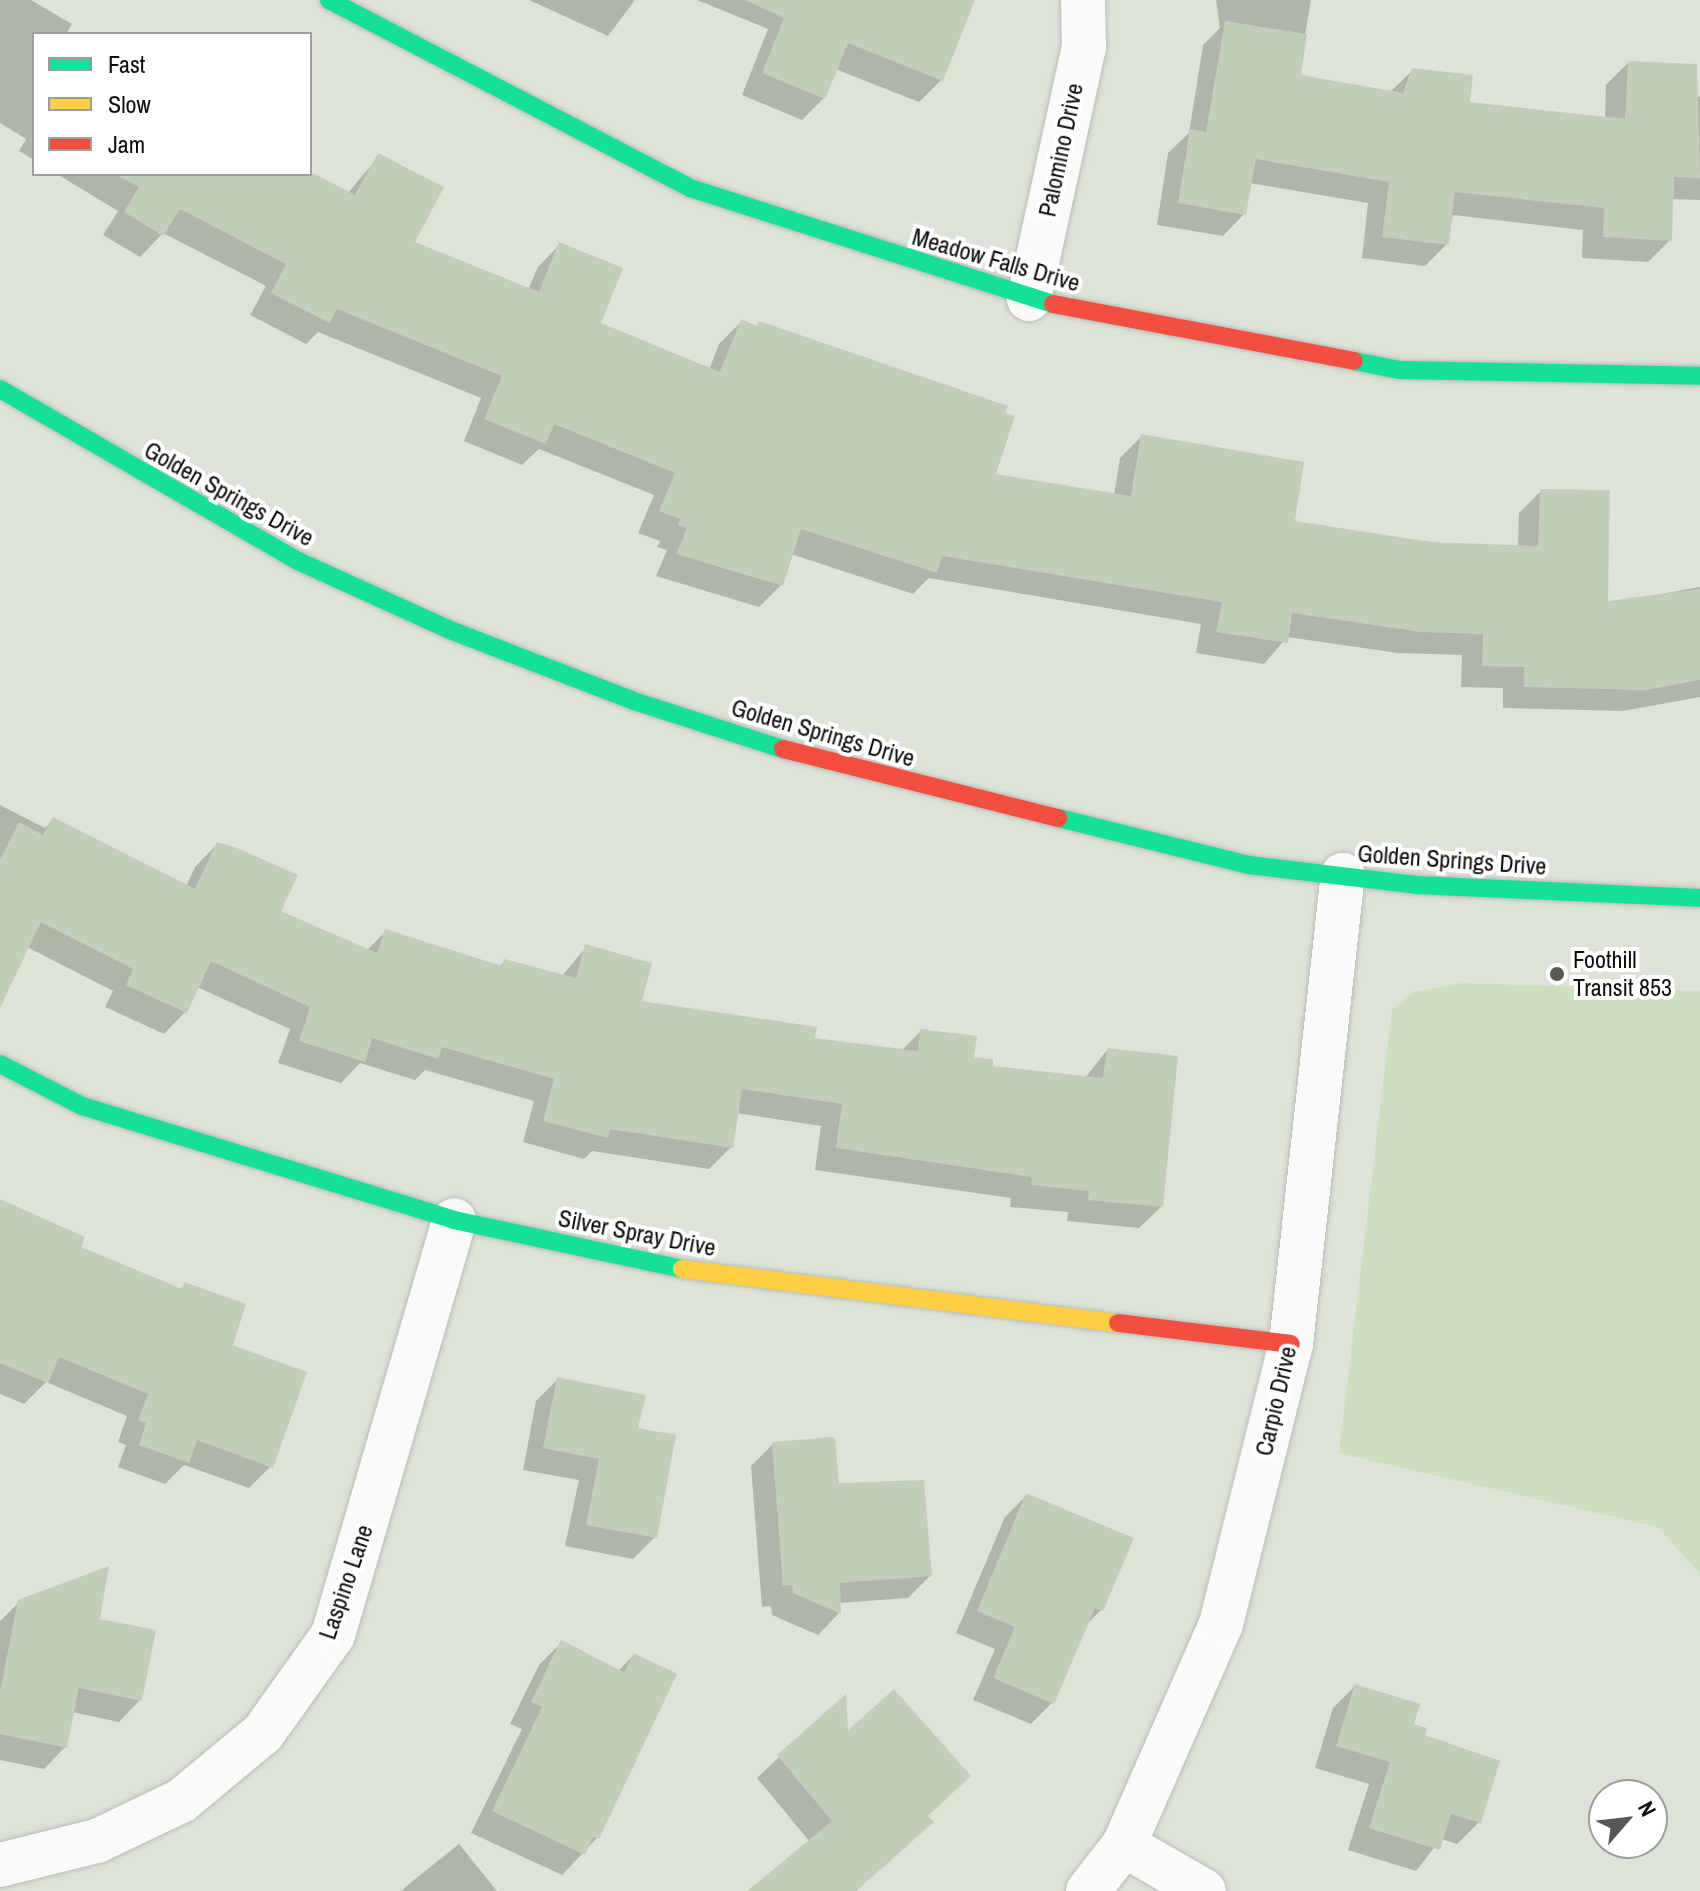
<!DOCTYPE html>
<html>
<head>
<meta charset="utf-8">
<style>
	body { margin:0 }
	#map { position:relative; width:1700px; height:1891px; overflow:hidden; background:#dde3d8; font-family:"Archivo Narrow",sans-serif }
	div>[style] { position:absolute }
	.green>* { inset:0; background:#cedfbf }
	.shadow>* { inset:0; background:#0003 }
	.building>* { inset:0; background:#c3ceb9 }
	.roads { filter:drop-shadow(0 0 2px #b9beb5) drop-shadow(0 0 2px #b9beb5) }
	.street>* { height:44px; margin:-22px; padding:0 22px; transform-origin:22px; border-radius:22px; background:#fafbf9 }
	.fast>* { height:18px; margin:-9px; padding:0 9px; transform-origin:9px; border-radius:9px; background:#16e098 }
	.slow>* { height:18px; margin:-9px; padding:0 9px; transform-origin:9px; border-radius:9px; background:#ffcf43 }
	.jam>* { height:18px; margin:-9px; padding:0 9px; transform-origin:9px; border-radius:9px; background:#f24e42 }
	.dots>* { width:22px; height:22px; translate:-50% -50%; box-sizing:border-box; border:4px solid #fff; border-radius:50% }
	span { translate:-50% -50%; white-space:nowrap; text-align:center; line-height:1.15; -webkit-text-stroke:8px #fff; paint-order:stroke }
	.street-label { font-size:24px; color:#0b0f08 }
	.poi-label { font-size:24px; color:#0b0f08 }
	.left { translate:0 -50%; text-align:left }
	.legend { position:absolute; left:32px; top:32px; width:280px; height:144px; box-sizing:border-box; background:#fff; border:2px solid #9d9f9c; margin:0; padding:10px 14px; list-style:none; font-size:24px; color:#0b0f08 }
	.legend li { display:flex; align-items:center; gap:16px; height:40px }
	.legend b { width:40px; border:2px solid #9d9f9c }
	.north { position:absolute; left:1588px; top:1779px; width:80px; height:80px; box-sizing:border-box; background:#fff; border:2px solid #9d9f9c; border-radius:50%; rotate:62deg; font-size:22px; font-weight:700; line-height:32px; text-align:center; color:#0b0f08 }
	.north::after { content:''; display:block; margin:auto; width:28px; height:36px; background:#545951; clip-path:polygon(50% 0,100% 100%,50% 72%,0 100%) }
</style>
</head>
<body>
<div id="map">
	<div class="green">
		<div style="clip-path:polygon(1461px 983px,1700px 991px,1700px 1574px,1658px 1527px,1339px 1453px,1392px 1009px,1415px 992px)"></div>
	</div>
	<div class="shadow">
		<div style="clip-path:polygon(0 0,31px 0,72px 24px,66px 34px,34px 34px,34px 160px,19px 151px,26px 139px,0 123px)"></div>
		<div style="clip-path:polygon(529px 0,635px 0,608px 36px)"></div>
		<div style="clip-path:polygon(697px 0,973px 0,941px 80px,919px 102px,835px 69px,824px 98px,802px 120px,742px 95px,768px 29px)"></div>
		<div style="clip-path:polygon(1216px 0,1311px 0,1298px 76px,1390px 92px,1413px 70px,1468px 104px,1605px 119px,1606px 85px,1628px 63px,1700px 97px,1700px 200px,1671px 199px,1670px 240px,1648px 262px,1582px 258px,1583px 230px,1453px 215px,1447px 244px,1425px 266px,1362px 258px,1368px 203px,1250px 183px,1244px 214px,1223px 236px,1157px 225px,1168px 153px,1189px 133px,1203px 45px,1220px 28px)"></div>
		<div style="clip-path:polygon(379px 156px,412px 243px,528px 290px,538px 267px,559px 245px,598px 324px,709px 370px,719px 344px,741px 322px,993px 475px,1114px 495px,1120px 458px,1142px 436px,1293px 523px,1430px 544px,1518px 547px,1519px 513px,1541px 491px,1606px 604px,1700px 587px,1700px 697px,1623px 711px,1503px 708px,1503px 688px,1461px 687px,1462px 655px,1398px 653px,1287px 637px,1264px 664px,1196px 653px,1201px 624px,929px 578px,913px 594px,791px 554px,781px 585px,759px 607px,656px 576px,667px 550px,657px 547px,660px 541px,638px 533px,654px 495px,539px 449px,522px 465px,464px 441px,481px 398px,318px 332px,306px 344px,250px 315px,266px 286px,163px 233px,140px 257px,103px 235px,118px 211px,57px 174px,310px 173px,348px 193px)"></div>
		<div style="clip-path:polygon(0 805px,45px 828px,53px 819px,186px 887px,195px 867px,217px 844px,279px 912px,366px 951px,385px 932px,499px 967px,505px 961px,562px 976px,586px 947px,639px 1003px,813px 1040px,901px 1051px,921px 1031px,990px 1068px,1085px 1078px,1107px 1050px,1161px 1207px,1139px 1228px,1067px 1221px,1068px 1212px,1010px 1207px,1011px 1198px,815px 1170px,821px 1126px,736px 1113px,731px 1147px,709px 1169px,592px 1151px,584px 1159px,523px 1142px,534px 1101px,425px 1070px,415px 1080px,360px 1063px,341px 1083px,278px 1063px,290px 1029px,197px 987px,185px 1012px,164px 1034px,105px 1007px,113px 991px,25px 946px,0 960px)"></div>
		<div style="clip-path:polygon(0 1201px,78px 1248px,179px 1290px,185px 1284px,230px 1346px,271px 1466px,249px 1488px,184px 1465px,165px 1484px,118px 1467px,126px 1445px,118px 1442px,127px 1416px,46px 1382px,24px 1404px,0 1394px)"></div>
		<div style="clip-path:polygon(558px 1379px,636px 1429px,655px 1537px,633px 1559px,565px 1546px,579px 1480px,523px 1470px,536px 1401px)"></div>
		<div style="clip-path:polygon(773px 1444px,837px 1485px,930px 1576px,908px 1598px,839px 1603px,839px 1613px,818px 1635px,772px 1615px,771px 1606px,762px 1607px,751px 1466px)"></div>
		<div style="clip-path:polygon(1027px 1495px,1101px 1610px,1084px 1627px,1053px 1702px,1031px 1724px,973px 1700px,995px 1649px,956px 1633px,1005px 1517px)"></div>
		<div style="clip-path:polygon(19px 1602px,97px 1620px,140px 1700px,119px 1722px,72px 1712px,65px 1747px,44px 1769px,0 1760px,0 1621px)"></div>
		<div style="clip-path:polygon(561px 1643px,618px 1671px,634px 1655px,597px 1838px,562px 1875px,471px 1833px,522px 1729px,510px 1724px,539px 1665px)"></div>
		<div style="clip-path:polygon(1355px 1686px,1423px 1736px,1479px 1822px,1457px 1844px,1441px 1839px,1416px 1871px,1348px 1850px,1369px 1784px,1315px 1768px,1333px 1708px)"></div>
		<div style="clip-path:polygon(846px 1734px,932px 1822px,856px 1891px,751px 1891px,810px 1842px,757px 1778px,779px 1757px)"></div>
		<div style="clip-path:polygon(459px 1844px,497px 1891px,401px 1891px,409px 1884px)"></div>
	</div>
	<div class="building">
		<div style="clip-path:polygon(745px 0,975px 0,943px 81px,848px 43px,825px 99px,762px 73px,784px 18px)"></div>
		<div style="clip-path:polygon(1225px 21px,1307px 34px,1301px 75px,1403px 93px,1412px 68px,1473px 75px,1470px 102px,1625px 119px,1628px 61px,1697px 64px,1700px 178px,1674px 177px,1672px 241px,1603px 237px,1604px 208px,1455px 192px,1449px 245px,1382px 237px,1389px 182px,1256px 159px,1246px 215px,1178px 203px,1190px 129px,1206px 132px)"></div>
		<div style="clip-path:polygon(378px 153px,444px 187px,415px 242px,539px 292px,559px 242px,623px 268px,601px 323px,720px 372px,741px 319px,757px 326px,759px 321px,1008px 406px,1005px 413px,1015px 416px,996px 474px,1131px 496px,1141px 434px,1304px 462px,1295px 521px,1431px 542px,1538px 546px,1540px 489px,1610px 490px,1608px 601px,1700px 589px,1700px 680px,1646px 690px,1524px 687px,1524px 667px,1482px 666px,1483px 634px,1421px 632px,1292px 613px,1288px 643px,1216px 632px,1222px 602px,942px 556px,937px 573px,801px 529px,783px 586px,676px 554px,687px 528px,678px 525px,680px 519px,659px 511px,675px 473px,554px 424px,546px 444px,484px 419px,502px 376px,337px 309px,330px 323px,271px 293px,286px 264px,180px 209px,163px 236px,124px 212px,139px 187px,114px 174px,315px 174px,355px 195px)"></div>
		<div style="clip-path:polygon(53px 817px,195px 889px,217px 842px,237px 848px,298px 875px,281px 911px,377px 953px,385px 929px,502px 966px,504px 959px,576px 978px,585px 944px,652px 963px,642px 1001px,817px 1027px,815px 1038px,918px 1051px,920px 1029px,977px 1036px,974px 1057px,993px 1059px,993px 1066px,1103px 1078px,1107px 1048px,1178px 1056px,1163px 1207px,1088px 1200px,1089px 1191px,1031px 1185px,1032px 1177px,836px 1148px,842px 1104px,742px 1089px,733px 1148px,610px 1129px,608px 1138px,543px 1121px,554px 1079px,442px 1047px,438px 1059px,372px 1038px,365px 1062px,299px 1041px,310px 1007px,211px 961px,187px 1013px,126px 985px,133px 969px,41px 922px,0 1008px,0 860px,19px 822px,43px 835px)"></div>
		<div style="clip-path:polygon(0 1199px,85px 1237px,81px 1247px,182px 1289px,184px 1282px,246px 1304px,233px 1345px,307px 1372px,273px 1468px,197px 1440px,189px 1463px,139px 1445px,146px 1423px,138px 1420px,148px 1394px,59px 1357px,48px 1383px,0 1363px)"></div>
		<div style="clip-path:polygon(557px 1377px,646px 1395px,638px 1428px,676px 1435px,657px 1538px,586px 1525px,599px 1459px,543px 1448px)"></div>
		<div style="clip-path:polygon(835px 1437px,839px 1483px,924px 1480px,932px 1576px,840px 1583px,841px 1614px,793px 1593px,792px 1585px,783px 1586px,772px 1442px)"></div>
		<div style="clip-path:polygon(1026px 1493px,1134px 1538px,1103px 1611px,1095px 1608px,1054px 1704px,993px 1678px,1015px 1627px,977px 1611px)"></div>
		<div style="clip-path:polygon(109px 1566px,100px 1619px,156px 1630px,142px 1701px,79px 1688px,67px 1748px,0 1734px,0 1692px,18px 1600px)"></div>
		<div style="clip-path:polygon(561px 1640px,624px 1672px,634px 1653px,677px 1674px,599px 1839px,593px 1837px,585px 1855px,492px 1811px,542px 1707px,531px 1702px)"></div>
		<div style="clip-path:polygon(1355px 1684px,1420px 1704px,1414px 1724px,1427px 1728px,1425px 1735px,1500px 1761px,1481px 1823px,1451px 1814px,1440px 1850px,1369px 1828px,1390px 1762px,1336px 1746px)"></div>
		<div style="clip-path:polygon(894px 1689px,971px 1776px,928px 1816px,934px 1822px,856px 1891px,747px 1891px,832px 1821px,777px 1755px,846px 1694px,848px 1730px)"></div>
	</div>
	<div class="roads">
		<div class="street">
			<div style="left:1029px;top:299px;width:258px;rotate:-77.7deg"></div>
			<div style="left:1084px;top:47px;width:47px;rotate:-91.2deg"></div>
			<div style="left:1124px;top:1845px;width:92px;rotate:29.9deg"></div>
			<div style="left:0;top:1865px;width:100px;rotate:-13.9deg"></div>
			<div style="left:97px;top:1841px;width:93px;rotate:-25.5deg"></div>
			<div style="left:181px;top:1801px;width:107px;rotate:-39.7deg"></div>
			<div style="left:263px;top:1733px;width:120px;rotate:-54.5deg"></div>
			<div style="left:333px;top:1635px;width:432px;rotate:-73.7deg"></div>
			<div style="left:1088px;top:1891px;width:58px;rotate:-52deg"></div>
			<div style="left:1124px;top:1845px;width:241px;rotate:-66.3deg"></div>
			<div style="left:1221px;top:1624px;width:289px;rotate:-76deg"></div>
			<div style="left:1291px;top:1344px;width:472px;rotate:-83.7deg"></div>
		</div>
		<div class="fast">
			<div style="left:329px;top:0;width:407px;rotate:27.5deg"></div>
			<div style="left:690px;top:188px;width:381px;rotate:17.7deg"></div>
			<div style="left:1354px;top:361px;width:47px;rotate:11.1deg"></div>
			<div style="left:1400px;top:370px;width:300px;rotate:1.1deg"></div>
			<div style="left:0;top:389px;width:344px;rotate:30deg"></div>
			<div style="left:298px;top:561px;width:167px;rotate:24.4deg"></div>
			<div style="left:450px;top:630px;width:197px;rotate:21.1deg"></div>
			<div style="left:634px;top:701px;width:157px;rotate:17.9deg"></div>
			<div style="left:1058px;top:818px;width:197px;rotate:13.8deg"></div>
			<div style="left:1249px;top:865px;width:168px;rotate:6.8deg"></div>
			<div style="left:1416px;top:885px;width:284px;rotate:2.6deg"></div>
			<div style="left:0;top:1064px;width:92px;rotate:27.1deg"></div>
			<div style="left:82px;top:1106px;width:389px;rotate:17deg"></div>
			<div style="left:454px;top:1220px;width:233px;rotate:12.1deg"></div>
		</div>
		<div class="slow">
			<div style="left:682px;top:1269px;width:439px;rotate:7.1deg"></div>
		</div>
		<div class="jam">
			<div style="left:1053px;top:304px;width:306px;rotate:10.7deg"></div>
			<div style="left:783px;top:749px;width:284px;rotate:14.1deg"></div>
			<div style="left:1118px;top:1323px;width:174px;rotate:6.9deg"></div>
		</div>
	</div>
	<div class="dots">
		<div style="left:1557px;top:974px;background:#545951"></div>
	</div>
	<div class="street-label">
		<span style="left:1061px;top:150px;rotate:-78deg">Palomino Drive</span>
		<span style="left:996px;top:260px;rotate:16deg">Meadow Falls Drive</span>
		<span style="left:229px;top:494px;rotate:29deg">Golden Springs Drive</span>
		<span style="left:823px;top:733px;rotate:16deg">Golden Springs Drive</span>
		<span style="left:1452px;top:860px;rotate:4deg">Golden Springs Drive</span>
		<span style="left:637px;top:1233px;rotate:11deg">Silver Spray Drive</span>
		<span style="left:1276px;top:1401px;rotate:-77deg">Carpio Drive</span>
		<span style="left:346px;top:1582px;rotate:-71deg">Laspino Lane</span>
	</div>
	<div class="poi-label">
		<span class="left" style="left:1573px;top:974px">Foothill<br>Transit 853</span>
	</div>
	<ul class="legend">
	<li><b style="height:10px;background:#16e098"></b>Fast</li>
	<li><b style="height:10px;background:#ffcf43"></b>Slow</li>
	<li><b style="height:10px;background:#f24e42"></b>Jam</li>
	</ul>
	<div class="north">N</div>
</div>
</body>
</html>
